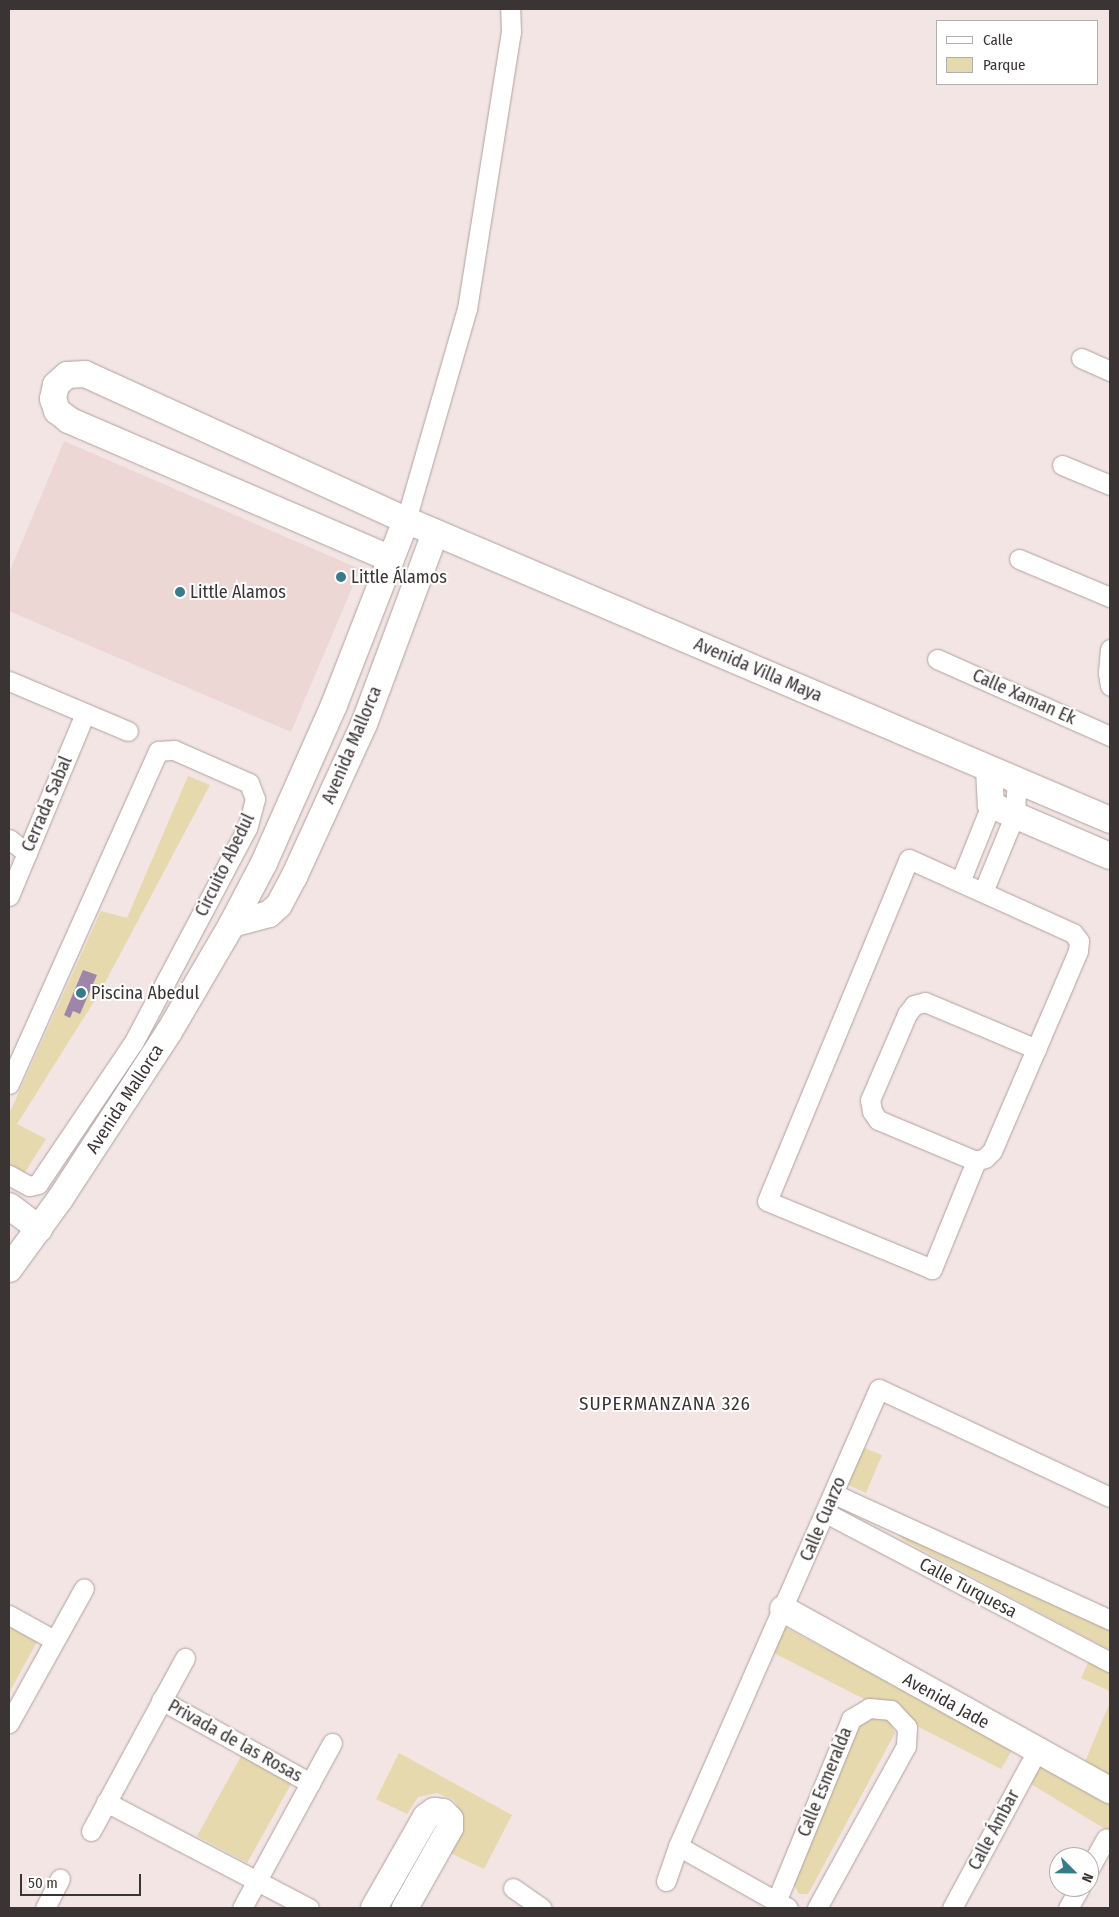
<!DOCTYPE html>
<html>
<head>
<meta charset="utf-8">
<style>
	body { margin:0 }
	#map { position:relative; width:1119px; height:1917px; overflow:hidden; background:#f3e5e3; font-family:"Fira Sans Condensed",sans-serif }
	div>[style] { position:absolute }
	.built>* { inset:0; background:#edd7d4 }
	.green>* { inset:0; background:#e6d9ae }
	.water>* { inset:0; background:#a085aa }
	.roads { filter:drop-shadow(0 0 1px #afa1a0) drop-shadow(0 0 1px #afa1a0) }
	.street>* { height:19px; margin:-9.5px; padding:0 9.5px; transform-origin:9.5px; border-radius:9.5px; background:#fff }
	.secondary>* { height:26px; margin:-13px; padding:0 13px; transform-origin:13px; border-radius:13px; background:#fff }
	.dots>* { width:14px; height:14px; translate:-50% -50%; box-sizing:border-box; border:2px solid #fff; border-radius:50% }
	span { translate:-50% -50%; white-space:nowrap; text-align:center; line-height:1.15; -webkit-text-stroke:4px #fff; paint-order:stroke }
	.poi-label { font-size:18px; color:#3a3434 }
	.left { translate:0 -50%; text-align:left }
	.street-label { font-size:18px; color:#3a3434 }
	.neighbourhood-label { font-size:19px; color:#3a3434; letter-spacing:1px }
	.frame { position:absolute; inset:0; border:10px solid #3a3434; pointer-events:none }
	.legend { position:absolute; left:936px; top:20px; width:162px; height:65px; box-sizing:border-box; background:#fff; border:1px solid #b0aeae; margin:0; padding:6px 9px; list-style:none; font-size:15px; color:#3a3434 }
	.legend li { display:flex; align-items:center; gap:10px; height:25px }
	.legend b { width:25px; border:1px solid #b0aeae }
	.north { position:absolute; left:1049px; top:1847px; width:50px; height:50px; box-sizing:border-box; background:#fff; border:1px solid #b0aeae; border-radius:50%; rotate:113deg; font-size:14px; font-weight:700; line-height:20px; text-align:center; color:#3a3434 }
	.north::after { content:''; display:block; margin:auto; width:18px; height:22px; background:#387c8b; clip-path:polygon(50% 0,100% 100%,50% 72%,0 100%) }
	.scale { position:absolute; left:20px; top:1874px; width:121px; height:22px; box-sizing:border-box; border:2px solid #3a3434; border-top:0; padding-left:6px; font-size:15px; line-height:18px; white-space:nowrap; color:#3a3434; -webkit-text-stroke:4px #fff; paint-order:stroke }
</style>
</head>
<body>
<div id="map">
	<div class="built">
		<div style="clip-path:polygon(64px 441px,360px 569px,291px 732px,9px 611px,9px 573px)"></div>
	</div>
	<div class="green">
		<div style="clip-path:polygon(188px 776px,210px 785px,100px 992px,17px 1124px,46px 1139px,22px 1177px,9px 1166px,9px 1114px,101px 911px,127px 918px)"></div>
		<div style="clip-path:polygon(862px 1447px,882px 1455px,866px 1493px,846px 1484px)"></div>
		<div style="clip-path:polygon(898px 1535px,907px 1535px,1110px 1630px,1110px 1650px,905px 1541px)"></div>
		<div style="clip-path:polygon(9px 1610px,44px 1629px,9px 1693px)"></div>
		<div style="clip-path:polygon(784px 1627px,1014px 1747px,1001px 1769px,772px 1652px)"></div>
		<div style="clip-path:polygon(1091px 1657px,1110px 1659px,1110px 1691px,1081px 1678px)"></div>
		<div style="clip-path:polygon(1110px 1702px,1110px 1782px,1082px 1769px)"></div>
		<div style="clip-path:polygon(873px 1715px,889px 1720px,895px 1733px,812px 1887px,808px 1894px,799px 1894px,792px 1882px,854px 1731px,861px 1720px)"></div>
		<div style="clip-path:polygon(245px 1749px,295px 1777px,247px 1863px,197px 1836px)"></div>
		<div style="clip-path:polygon(399px 1753px,512px 1815px,484px 1869px,446px 1851px,458px 1830px,461px 1812px,454px 1800px,437px 1793px,418px 1797px,407px 1814px,376px 1799px)"></div>
		<div style="clip-path:polygon(1043px 1762px,1110px 1799px,1110px 1832px,1031px 1784px)"></div>
	</div>
	<div class="water">
		<div style="clip-path:polygon(83px 970px,97px 975px,80px 1014px,73px 1011px,70px 1018px,64px 1015px)"></div>
	</div>
	<div class="roads">
		<div class="street">
			<div style="left:1081px;top:358px;width:32px;rotate:24deg"></div>
			<div style="left:1062px;top:465px;width:52px;rotate:22.6deg"></div>
			<div style="left:406px;top:520px;width:220px;rotate:-73.9deg"></div>
			<div style="left:467px;top:309px;width:280px;rotate:-81deg"></div>
			<div style="left:511px;top:32px;width:23px;rotate:-92deg"></div>
			<div style="left:1019px;top:559px;width:99px;rotate:22.7deg"></div>
			<div style="left:1110px;top:649px;width:24px;rotate:95deg"></div>
			<div style="left:1108px;top:673px;width:13px;rotate:81deg"></div>
			<div style="left:937px;top:659px;width:189px;rotate:24deg"></div>
			<div style="left:9px;top:681px;width:129px;rotate:22.8deg"></div>
			<div style="left:9px;top:839px;width:23px;rotate:38deg"></div>
			<div style="left:960px;top:882px;width:83px;rotate:-68.1deg"></div>
			<div style="left:983px;top:892px;width:84px;rotate:-67.7deg"></div>
			<div style="left:1015px;top:814px;width:33px;rotate:-87deg"></div>
			<div style="left:9px;top:896px;width:198px;rotate:-67.4deg"></div>
			<div style="left:9px;top:1084px;width:365px;rotate:-65.9deg"></div>
			<div style="left:158px;top:751px;width:16px;rotate:-4deg"></div>
			<div style="left:174px;top:750px;width:82px;rotate:23.7deg"></div>
			<div style="left:249px;top:783px;width:17px;rotate:69deg"></div>
			<div style="left:255px;top:799px;width:30px;rotate:105deg"></div>
			<div style="left:247px;top:828px;width:243px;rotate:117.9deg"></div>
			<div style="left:133px;top:1043px;width:170px;rotate:124deg"></div>
			<div style="left:38px;top:1184px;width:9px;rotate:167deg"></div>
			<div style="left:29px;top:1186px;width:23px;rotate:-151deg"></div>
			<div style="left:976px;top:1161px;width:117px;rotate:112.2deg"></div>
			<div style="left:932px;top:1269px;width:178px;rotate:-157.6deg"></div>
			<div style="left:767px;top:1201px;width:370px;rotate:-67.5deg"></div>
			<div style="left:909px;top:859px;width:180px;rotate:24.3deg"></div>
			<div style="left:1073px;top:933px;width:10px;rotate:53deg"></div>
			<div style="left:1079px;top:941px;width:10px;rotate:96deg"></div>
			<div style="left:1078px;top:951px;width:36px;rotate:113deg"></div>
			<div style="left:1064px;top:984px;width:182px;rotate:113.3deg"></div>
			<div style="left:992px;top:1151px;width:10px;rotate:135deg"></div>
			<div style="left:985px;top:1158px;width:9px;rotate:162deg"></div>
			<div style="left:976px;top:1161px;width:106px;rotate:-157.3deg"></div>
			<div style="left:878px;top:1120px;width:11px;rotate:-124deg"></div>
			<div style="left:872px;top:1111px;width:11px;rotate:-100deg"></div>
			<div style="left:870px;top:1100px;width:94px;rotate:-66.7deg"></div>
			<div style="left:907px;top:1014px;width:11px;rotate:-52deg"></div>
			<div style="left:914px;top:1005px;width:11px;rotate:-15deg"></div>
			<div style="left:925px;top:1002px;width:121px;rotate:22.9deg"></div>
			<div style="left:834px;top:1494px;width:303px;rotate:24.5deg"></div>
			<div style="left:826px;top:1513px;width:321px;rotate:27.7deg"></div>
			<div style="left:9px;top:1615px;width:51px;rotate:29.1deg"></div>
			<div style="left:161px;top:1700px;width:171px;rotate:29.1deg"></div>
			<div style="left:9px;top:1723px;width:154px;rotate:-60.9deg"></div>
			<div style="left:106px;top:1802px;width:229px;rotate:27.6deg"></div>
			<div style="left:91px;top:1831px;width:197px;rotate:-61.5deg"></div>
			<div style="left:678px;top:1846px;width:126px;rotate:29.4deg"></div>
			<div style="left:1089px;top:1869px;width:35px;rotate:-61deg"></div>
			<div style="left:666px;top:1881px;width:37px;rotate:-71deg"></div>
			<div style="left:678px;top:1846px;width:499px;rotate:-66.3deg"></div>
			<div style="left:879px;top:1389px;width:255px;rotate:25.1deg"></div>
			<div style="left:513px;top:1888px;width:35px;rotate:35deg"></div>
			<div style="left:776px;top:1902px;width:198px;rotate:-67.7deg"></div>
			<div style="left:851px;top:1719px;width:21px;rotate:-31deg"></div>
			<div style="left:869px;top:1708px;width:22px;rotate:5deg"></div>
			<div style="left:891px;top:1710px;width:23px;rotate:47deg"></div>
			<div style="left:907px;top:1727px;width:19px;rotate:93deg"></div>
			<div style="left:906px;top:1746px;width:185px;rotate:118.8deg"></div>
			<div style="left:45px;top:1908px;width:33px;rotate:-63deg"></div>
			<div style="left:242px;top:1908px;width:188px;rotate:-61.4deg"></div>
			<div style="left:952px;top:1908px;width:179px;rotate:-61.6deg"></div>
			<div style="left:1068px;top:1908px;width:24px;rotate:-60deg"></div>
		</div>
		<div class="secondary">
			<div style="left:391px;top:559px;width:351px;rotate:-156.7deg"></div>
			<div style="left:69px;top:420px;width:15px;rotate:-143deg"></div>
			<div style="left:57px;top:411px;width:13px;rotate:-108deg"></div>
			<div style="left:53px;top:399px;width:14px;rotate:-78deg"></div>
			<div style="left:56px;top:385px;width:15px;rotate:-42deg"></div>
			<div style="left:67px;top:375px;width:18px;rotate:-3deg"></div>
			<div style="left:85px;top:374px;width:353px;rotate:24.5deg"></div>
			<div style="left:406px;top:520px;width:765px;rotate:23.08deg"></div>
			<div style="left:989px;top:769px;width:36px;rotate:87deg"></div>
			<div style="left:991px;top:805px;width:129px;rotate:23.2deg"></div>
			<div style="left:232px;top:924px;width:38px;rotate:-15deg"></div>
			<div style="left:269px;top:914px;width:13px;rotate:-42deg"></div>
			<div style="left:279px;top:905px;width:32px;rotate:-62deg"></div>
			<div style="left:294px;top:877px;width:168px;rotate:-65.4deg"></div>
			<div style="left:364px;top:724px;width:204px;rotate:-69.6deg"></div>
			<div style="left:9px;top:1206px;width:38px;rotate:37deg"></div>
			<div style="left:9px;top:1269px;width:87px;rotate:-53.9deg"></div>
			<div style="left:60px;top:1199px;width:199px;rotate:-56.9deg"></div>
			<div style="left:169px;top:1032px;width:125px;rotate:-59.7deg"></div>
			<div style="left:232px;top:924px;width:69px;rotate:-62.3deg"></div>
			<div style="left:264px;top:863px;width:173px;rotate:-66.1deg"></div>
			<div style="left:334px;top:705px;width:199px;rotate:-68.7deg"></div>
			<div style="left:783px;top:1609px;width:374px;rotate:29deg"></div>
			<div style="left:374px;top:1908px;width:105px;rotate:-60.3deg"></div>
			<div style="left:426px;top:1817px;width:10px;rotate:-37deg"></div>
			<div style="left:434px;top:1811px;width:9px;rotate:6deg"></div>
			<div style="left:443px;top:1812px;width:10px;rotate:45deg"></div>
			<div style="left:450px;top:1819px;width:9px;rotate:90deg"></div>
			<div style="left:450px;top:1828px;width:92px;rotate:119.4deg"></div>
		</div>
	</div>
	<div class="dots">
		<div style="left:341px;top:577px;background:#387c8b"></div>
		<div style="left:180px;top:592px;background:#387c8b"></div>
		<div style="left:81px;top:993px;background:#387c8b"></div>
	</div>
	<div class="poi-label">
		<span class="left" style="left:351px;top:577px">Little Álamos</span>
		<span class="left" style="left:190px;top:592px">Little Alamos</span>
		<span class="left" style="left:91px;top:993px">Piscina Abedul</span>
	</div>
	<div class="street-label">
		<span style="left:758px;top:670px;rotate:23deg">Avenida Villa Maya</span>
		<span style="left:1024px;top:697px;rotate:24deg">Calle Xaman Ek</span>
		<span style="left:352px;top:745px;rotate:-67deg">Avenida Mallorca</span>
		<span style="left:47px;top:804px;rotate:-67deg">Cerrada Sabal</span>
		<span style="left:225px;top:865px;rotate:-64deg">Circuito Abedul</span>
		<span style="left:125px;top:1099px;rotate:-57deg">Avenida Mallorca</span>
		<span style="left:823px;top:1519px;rotate:-67deg">Calle Cuarzo</span>
		<span style="left:968px;top:1588px;rotate:28deg">Calle Turquesa</span>
		<span style="left:946px;top:1701px;rotate:29deg">Avenida Jade</span>
		<span style="left:235px;top:1741px;rotate:29deg">Privada de las Rosas</span>
		<span style="left:825px;top:1782px;rotate:-68deg">Calle Esmeralda</span>
		<span style="left:994px;top:1830px;rotate:-62deg">Calle Ámbar</span>
	</div>
	<div class="neighbourhood-label">
		<span style="left:665px;top:1404px">SUPERMANZANA 326</span>
	</div>
	<div class="frame"></div>
	<ul class="legend">
	<li><b style="height:6px;background:#fff"></b>Calle</li>
	<li><b style="height:14px;background:#e6d9ae"></b>Parque</li>
	</ul>
	<div class="north">N</div>
	<div class="scale">50 m</div>
</div>
</body>
</html>
